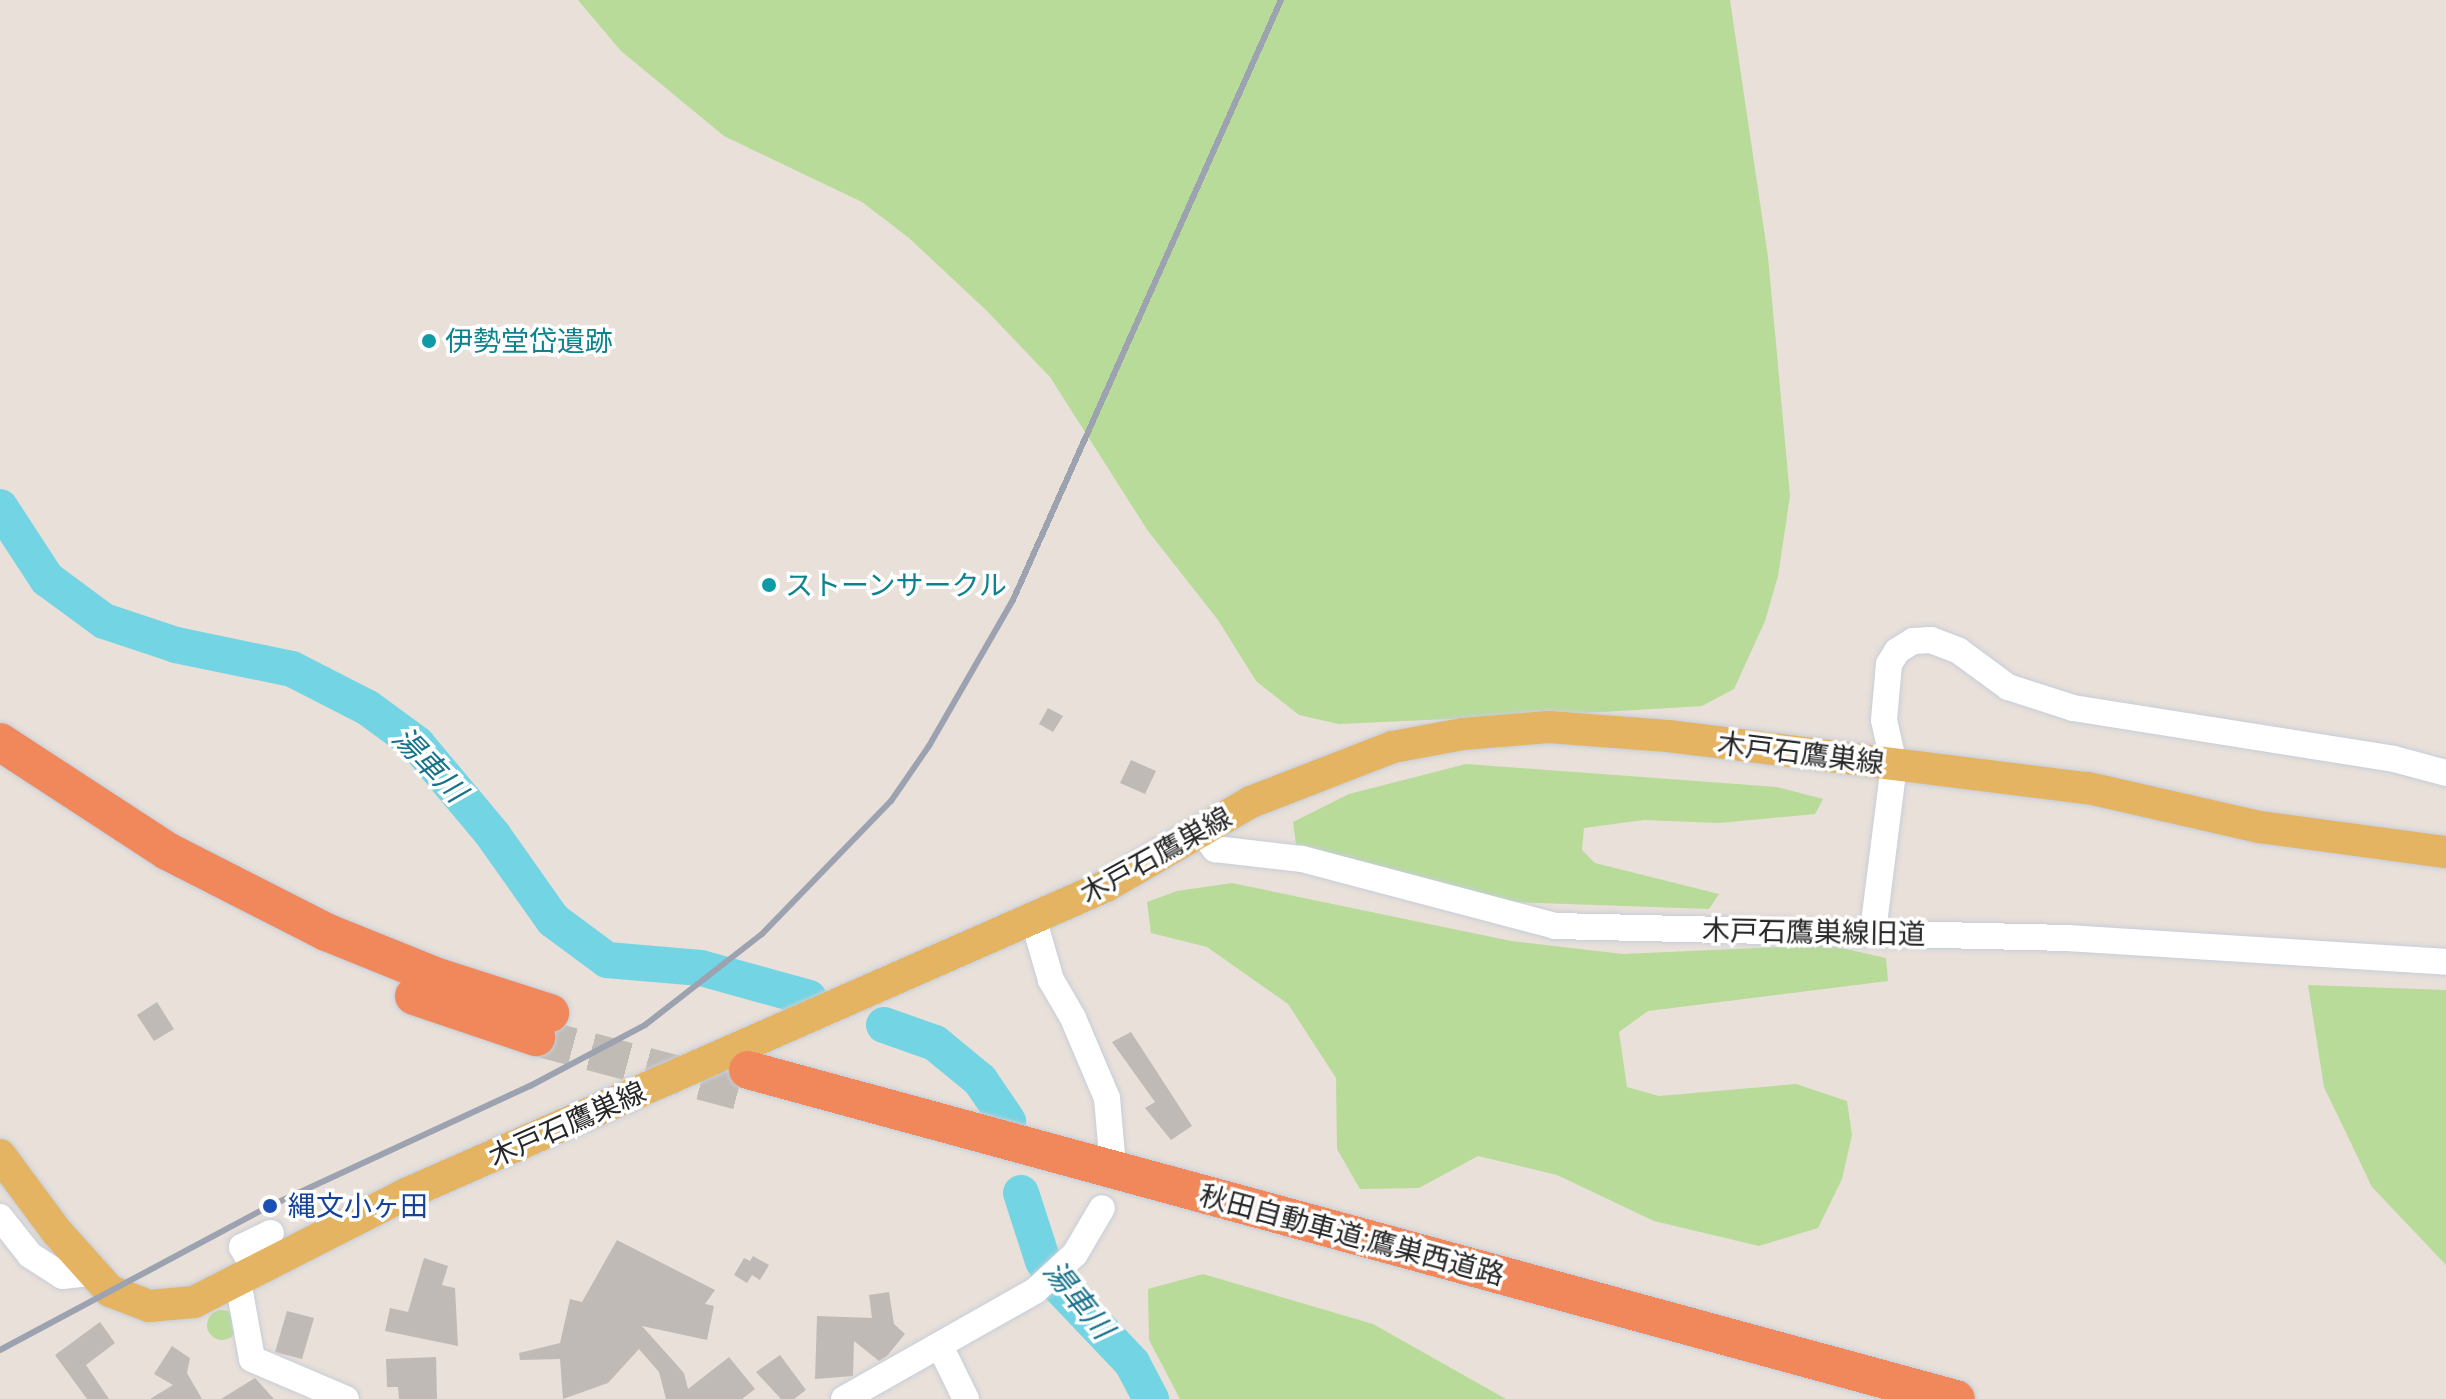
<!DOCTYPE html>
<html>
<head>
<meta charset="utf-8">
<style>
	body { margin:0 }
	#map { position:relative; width:2446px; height:1399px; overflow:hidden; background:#e8e0d9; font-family:Montserrat,"Noto Sans JP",sans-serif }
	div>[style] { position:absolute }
	.green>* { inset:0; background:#b8db99 }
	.round { border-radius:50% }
	.river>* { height:36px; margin:-18px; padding:0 18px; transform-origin:18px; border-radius:18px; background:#73d4e3 }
	.building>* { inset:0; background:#c0bab6 }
	.highway-tunnel>* { height:38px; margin-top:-19px; transform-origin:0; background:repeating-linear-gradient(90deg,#c1bbb5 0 38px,transparent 0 57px) }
	.roads { filter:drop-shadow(0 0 2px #c7cdd8) drop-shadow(0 0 2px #c7cdd8) }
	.minor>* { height:26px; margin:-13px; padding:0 13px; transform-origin:13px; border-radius:13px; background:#fff }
	.major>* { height:32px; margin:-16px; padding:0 16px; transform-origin:16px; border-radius:16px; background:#e4b462 }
	.highway>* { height:38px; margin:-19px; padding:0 19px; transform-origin:19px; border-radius:19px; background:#f0885c }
	.rail>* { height:6px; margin:-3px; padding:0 3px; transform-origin:3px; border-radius:3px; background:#9da2b0 }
	.dots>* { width:22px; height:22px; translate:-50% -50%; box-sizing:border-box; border:4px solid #fff; border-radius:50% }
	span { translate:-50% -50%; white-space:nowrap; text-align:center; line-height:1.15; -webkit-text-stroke:7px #fff; paint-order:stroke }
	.culture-label { font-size:28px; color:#0d838f }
	.left { translate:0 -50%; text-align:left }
	.street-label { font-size:28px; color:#272727 }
	.transit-label { font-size:28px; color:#164399 }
	.water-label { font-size:30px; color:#17728a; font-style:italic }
</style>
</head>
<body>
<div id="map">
	<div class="green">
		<div style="clip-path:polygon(578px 0,1730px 0,1768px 257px,1790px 496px,1778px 576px,1765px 621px,1734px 689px,1702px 706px,1603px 712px,1339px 724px,1299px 715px,1256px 681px,1218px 620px,1148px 531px,1050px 377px,987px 311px,909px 238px,862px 202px,724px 136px,621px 51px)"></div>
		<div style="clip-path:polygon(1466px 764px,1777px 787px,1823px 799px,1815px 814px,1719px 823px,1644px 820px,1584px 828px,1582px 850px,1595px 863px,1719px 894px,1709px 909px,1513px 902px,1296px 844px,1293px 822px,1349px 794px)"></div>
		<div style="clip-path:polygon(1232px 883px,1511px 941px,1623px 954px,1828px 945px,1886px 958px,1888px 981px,1648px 1011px,1619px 1032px,1627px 1087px,1659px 1096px,1796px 1084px,1847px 1101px,1852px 1135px,1842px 1179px,1818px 1228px,1759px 1246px,1654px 1221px,1557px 1175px,1478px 1156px,1419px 1188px,1360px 1189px,1337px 1149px,1336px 1078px,1288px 1004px,1207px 947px,1151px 933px,1147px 902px,1177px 891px)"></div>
		<div style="clip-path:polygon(2308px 985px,2446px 990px,2446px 1265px,2372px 1187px,2324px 1087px)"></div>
		<div style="clip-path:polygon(1203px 1274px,1373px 1324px,1506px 1399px,1180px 1399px,1149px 1340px,1148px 1289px)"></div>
		<div class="round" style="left:207px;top:1310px;width:30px;height:30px"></div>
	</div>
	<div class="river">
		<div style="left:0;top:507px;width:86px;rotate:56.9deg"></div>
		<div style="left:47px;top:579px;width:71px;rotate:36.4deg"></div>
		<div style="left:104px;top:621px;width:76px;rotate:18.4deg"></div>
		<div style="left:176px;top:645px;width:118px;rotate:11.7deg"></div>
		<div style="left:292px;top:669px;width:85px;rotate:27.2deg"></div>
		<div style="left:368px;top:708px;width:61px;rotate:36.3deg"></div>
		<div style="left:417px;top:744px;width:119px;rotate:50.1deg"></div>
		<div style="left:493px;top:835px;width:104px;rotate:54.8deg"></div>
		<div style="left:553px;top:920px;width:67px;rotate:36.5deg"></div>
		<div style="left:607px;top:960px;width:94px;rotate:4.9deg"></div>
		<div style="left:701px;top:968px;width:112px;rotate:15.5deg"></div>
		<div style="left:884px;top:1025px;width:54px;rotate:19.4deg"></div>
		<div style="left:935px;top:1043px;width:58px;rotate:39.4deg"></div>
		<div style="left:980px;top:1080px;width:50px;rotate:55.7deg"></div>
		<div style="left:1021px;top:1193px;width:71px;rotate:72.1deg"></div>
		<div style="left:1043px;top:1261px;width:31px;rotate:57deg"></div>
		<div style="left:1060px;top:1287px;width:105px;rotate:46.5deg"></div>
		<div style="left:1132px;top:1363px;width:41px;rotate:62.2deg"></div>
	</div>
	<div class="building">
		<div style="clip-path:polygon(1048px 708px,1063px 716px,1053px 732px,1039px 724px)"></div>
		<div style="clip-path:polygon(1131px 760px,1156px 771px,1145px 794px,1120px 783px)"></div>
		<div style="clip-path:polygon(157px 1002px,174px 1029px,154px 1041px,137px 1015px)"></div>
		<div style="clip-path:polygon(1131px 1032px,1192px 1126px,1171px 1140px,1145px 1108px,1155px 1102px,1112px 1042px)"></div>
		<div style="clip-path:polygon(617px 1240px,715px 1290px,705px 1304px,714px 1306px,707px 1340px,642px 1326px,684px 1373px,688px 1389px,729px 1357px,755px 1389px,742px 1399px,666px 1399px,659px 1372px,639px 1349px,608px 1383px,563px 1399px,560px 1359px,520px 1360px,519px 1353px,560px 1343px,570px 1299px,582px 1302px)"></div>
		<div style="clip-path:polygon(753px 1256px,769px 1265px,760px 1280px,752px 1275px,747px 1283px,734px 1275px,744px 1258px,750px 1261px)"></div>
		<div style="clip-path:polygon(424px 1258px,448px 1266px,442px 1285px,455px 1288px,458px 1346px,385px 1331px,390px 1308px,408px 1312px)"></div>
		<div style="clip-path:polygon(889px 1292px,894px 1324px,905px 1334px,887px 1356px,879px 1361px,854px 1341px,853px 1376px,815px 1379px,817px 1316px,872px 1318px,869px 1295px)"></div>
		<div style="clip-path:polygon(287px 1311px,314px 1318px,302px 1359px,275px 1352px)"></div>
		<div style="clip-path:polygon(100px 1322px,115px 1343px,86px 1365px,109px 1399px,87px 1399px,55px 1355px)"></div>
		<div style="clip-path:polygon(172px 1346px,190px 1358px,187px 1373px,202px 1399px,150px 1399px,173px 1385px,154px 1374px)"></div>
		<div style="clip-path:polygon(780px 1355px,806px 1390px,794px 1399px,781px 1399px,756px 1372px)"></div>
		<div style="clip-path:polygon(436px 1357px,437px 1399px,399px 1399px,398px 1387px,387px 1387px,386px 1359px)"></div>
		<div style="clip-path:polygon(255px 1378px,274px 1399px,221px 1399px)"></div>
	</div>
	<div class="highway-tunnel">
		<div style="left:536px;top:1037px;width:210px;rotate:14.9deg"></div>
	</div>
	<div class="roads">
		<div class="minor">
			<div style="left:1201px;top:830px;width:24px;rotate:54deg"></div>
			<div style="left:1215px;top:849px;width:88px;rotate:6.6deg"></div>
			<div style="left:1302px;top:859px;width:262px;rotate:14.8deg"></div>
			<div style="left:1555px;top:926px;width:513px;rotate:1.34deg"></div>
			<div style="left:2068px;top:938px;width:379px;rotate:3.6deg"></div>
			<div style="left:1033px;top:918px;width:65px;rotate:73.8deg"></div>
			<div style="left:1051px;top:980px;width:44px;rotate:59.9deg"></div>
			<div style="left:1073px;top:1018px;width:87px;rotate:67deg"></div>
			<div style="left:1107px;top:1098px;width:57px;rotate:85deg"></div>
			<div style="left:1873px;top:931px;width:167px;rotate:-82.8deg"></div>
			<div style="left:1894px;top:765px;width:46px;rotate:-102.5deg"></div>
			<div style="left:1884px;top:720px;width:56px;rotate:-84.9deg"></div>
			<div style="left:1889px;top:664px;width:15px;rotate:-58deg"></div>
			<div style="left:1897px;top:651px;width:19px;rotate:-32deg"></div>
			<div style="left:1913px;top:641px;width:18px;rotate:-3deg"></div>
			<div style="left:1931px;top:640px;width:30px;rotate:21deg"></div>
			<div style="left:1959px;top:651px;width:61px;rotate:36.3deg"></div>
			<div style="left:2008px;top:687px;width:68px;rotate:17.9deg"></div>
			<div style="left:2073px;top:708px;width:325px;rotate:9deg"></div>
			<div style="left:2394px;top:759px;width:54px;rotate:15.1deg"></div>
			<div style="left:0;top:1217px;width:48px;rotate:51.7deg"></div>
			<div style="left:30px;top:1255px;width:38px;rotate:33deg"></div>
			<div style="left:62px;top:1276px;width:30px;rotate:-6deg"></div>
			<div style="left:249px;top:1259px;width:14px;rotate:-120deg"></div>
			<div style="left:242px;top:1247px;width:32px;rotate:-26deg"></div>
			<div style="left:238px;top:1281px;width:79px;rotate:79.8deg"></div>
			<div style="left:252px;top:1359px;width:102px;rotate:23.1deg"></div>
			<div style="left:940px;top:1346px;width:59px;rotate:63.9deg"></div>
			<div style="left:844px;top:1399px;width:219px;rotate:-29.5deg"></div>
			<div style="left:1035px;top:1291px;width:54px;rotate:-42.8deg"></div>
			<div style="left:1075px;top:1254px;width:53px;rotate:-59.6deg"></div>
		</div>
		<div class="major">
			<div style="left:0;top:1155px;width:96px;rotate:53.5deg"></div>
			<div style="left:57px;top:1232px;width:79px;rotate:48.1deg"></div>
			<div style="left:110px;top:1291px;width:42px;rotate:21deg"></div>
			<div style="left:149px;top:1306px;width:45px;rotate:-5.1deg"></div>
			<div style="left:194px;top:1302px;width:238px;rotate:-27deg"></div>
			<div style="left:406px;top:1194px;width:765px;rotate:-23.75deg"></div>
			<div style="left:1106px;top:886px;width:168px;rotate:-30.1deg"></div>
			<div style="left:1251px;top:802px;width:152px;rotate:-21.2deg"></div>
			<div style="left:1393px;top:747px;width:71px;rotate:-10.5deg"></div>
			<div style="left:1463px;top:734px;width:86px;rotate:-4.7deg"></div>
			<div style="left:1549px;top:727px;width:119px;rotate:4.3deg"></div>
			<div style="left:1668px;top:736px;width:423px;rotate:7.1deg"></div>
			<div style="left:2088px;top:788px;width:176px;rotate:12.8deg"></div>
			<div style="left:2260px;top:827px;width:188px;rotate:7.7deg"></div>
		</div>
		<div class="highway">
			<div style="left:0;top:742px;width:199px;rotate:33.1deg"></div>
			<div style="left:167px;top:851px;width:178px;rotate:27deg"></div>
			<div style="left:326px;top:932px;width:118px;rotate:22deg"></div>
			<div style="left:435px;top:976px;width:121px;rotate:17.8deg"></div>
			<div style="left:414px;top:996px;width:129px;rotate:18.6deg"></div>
			<div style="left:748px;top:1070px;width:1252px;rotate:15.24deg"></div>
		</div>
	</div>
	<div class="rail">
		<div style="left:0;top:1350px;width:306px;rotate:-28.1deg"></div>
		<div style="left:270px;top:1206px;width:286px;rotate:-24.8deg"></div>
		<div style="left:530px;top:1086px;width:130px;rotate:-27.9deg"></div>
		<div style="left:645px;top:1025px;width:148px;rotate:-37.9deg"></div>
		<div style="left:762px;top:934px;width:185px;rotate:-45.9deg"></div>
		<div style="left:891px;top:801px;width:67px;rotate:-55.4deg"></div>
		<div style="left:929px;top:746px;width:168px;rotate:-60.1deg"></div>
		<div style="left:1013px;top:600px;width:657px;rotate:-65.93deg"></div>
	</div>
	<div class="dots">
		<div style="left:429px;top:341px;background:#0f9aa8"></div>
		<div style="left:769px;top:585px;background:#0f9aa8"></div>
		<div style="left:270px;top:1206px;background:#1a4fb4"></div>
	</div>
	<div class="culture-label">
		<span class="left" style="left:445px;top:341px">伊勢堂岱遺跡</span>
		<span class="left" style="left:785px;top:585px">ストーンサークル</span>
	</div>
	<div class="street-label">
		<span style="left:1801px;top:753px;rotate:7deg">木戸石鷹巣線</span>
		<span style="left:1156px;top:855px;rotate:-29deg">木戸石鷹巣線</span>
		<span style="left:1814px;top:932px;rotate:1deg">木戸石鷹巣線旧道</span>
		<span style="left:567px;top:1124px;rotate:-24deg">木戸石鷹巣線</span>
		<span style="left:1352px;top:1235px;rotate:15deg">秋田自動車道;鷹巣西道路</span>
	</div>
	<div class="transit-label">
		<span class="left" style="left:288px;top:1206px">縄文小ヶ田</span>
	</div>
	<div class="water-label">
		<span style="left:429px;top:765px;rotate:46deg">湯車川</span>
		<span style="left:1078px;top:1300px;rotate:51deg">湯車川</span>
	</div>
</div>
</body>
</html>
